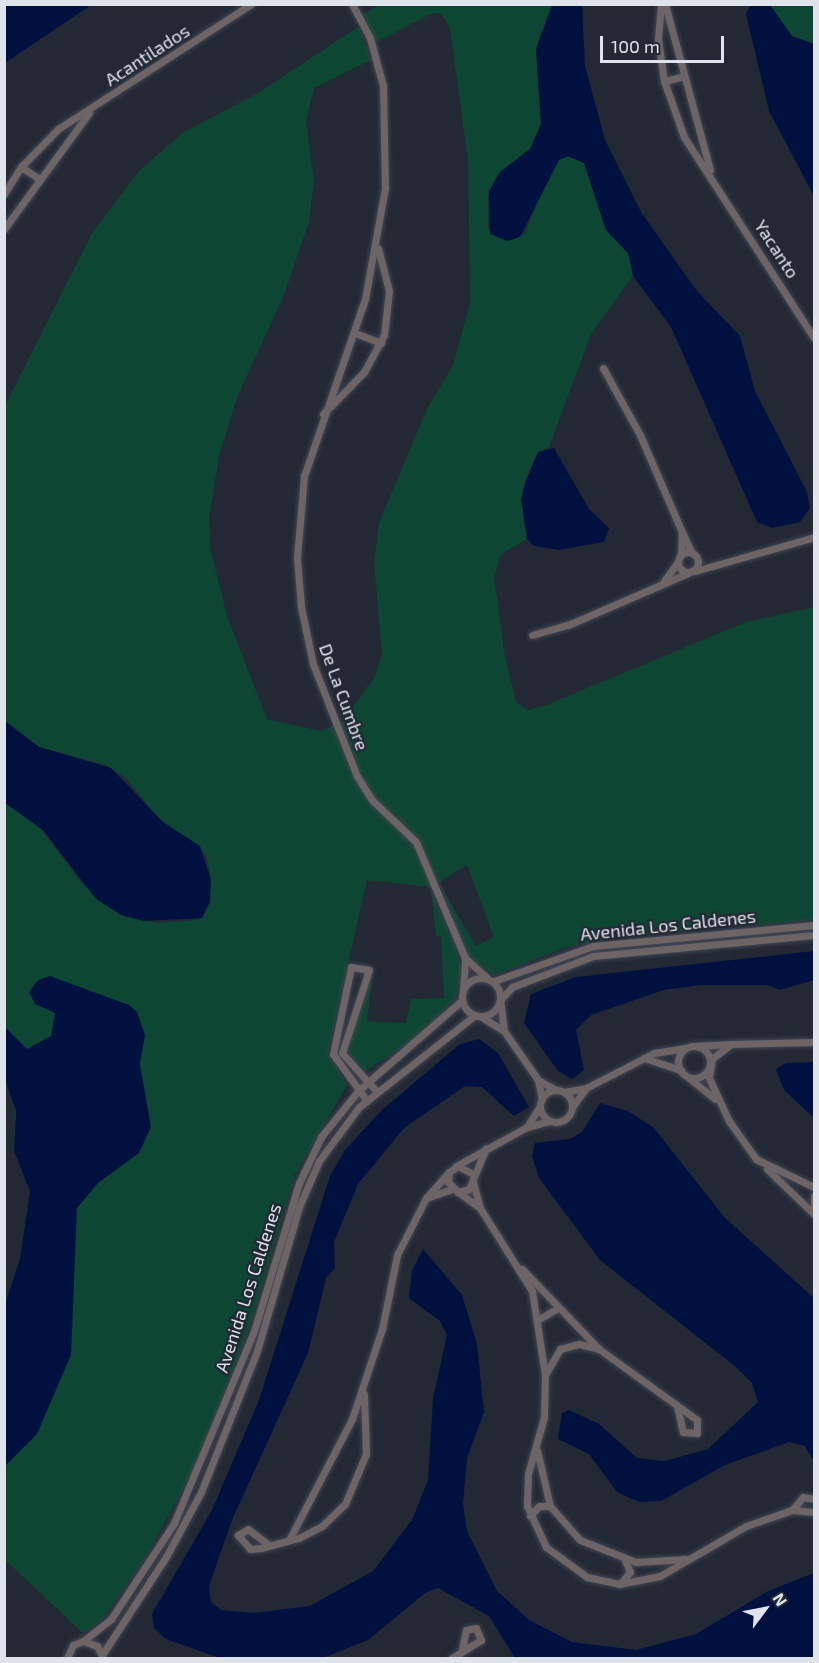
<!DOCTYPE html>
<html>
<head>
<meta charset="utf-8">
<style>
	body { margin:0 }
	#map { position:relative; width:819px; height:1663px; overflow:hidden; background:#222834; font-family:"Exo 2",sans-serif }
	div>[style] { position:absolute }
	.green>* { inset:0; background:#0d4632 }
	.water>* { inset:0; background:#001140 }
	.roads { filter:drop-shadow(0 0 2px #404651) drop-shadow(0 0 2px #404651) }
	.minor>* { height:7px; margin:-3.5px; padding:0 3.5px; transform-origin:3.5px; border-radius:3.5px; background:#6c6465 }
	.minor>.ring { margin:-3.5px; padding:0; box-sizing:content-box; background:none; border:7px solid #6c6465; border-radius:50% }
	span { translate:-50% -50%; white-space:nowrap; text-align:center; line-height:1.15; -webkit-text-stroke:4.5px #222834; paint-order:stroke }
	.street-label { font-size:18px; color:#dfe3eb }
	.frame { position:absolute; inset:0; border:6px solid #dfe3eb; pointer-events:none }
	.north { position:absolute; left:735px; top:1579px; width:60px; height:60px; -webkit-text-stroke:4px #222834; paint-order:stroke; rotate:58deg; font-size:16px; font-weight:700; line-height:24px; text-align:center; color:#dfe3eb }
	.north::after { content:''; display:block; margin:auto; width:21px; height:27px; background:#dfe3eb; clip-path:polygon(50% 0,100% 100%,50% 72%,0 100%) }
	.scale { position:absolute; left:600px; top:36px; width:124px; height:27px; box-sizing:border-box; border:3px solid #dfe3eb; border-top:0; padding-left:8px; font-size:18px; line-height:21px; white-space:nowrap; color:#dfe3eb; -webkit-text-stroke:4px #222834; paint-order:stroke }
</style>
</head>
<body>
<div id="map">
	<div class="green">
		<div style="clip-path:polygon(379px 5px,552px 5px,536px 49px,541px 124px,530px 149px,495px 179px,488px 197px,488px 229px,507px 241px,525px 234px,541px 193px,559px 160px,568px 156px,584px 163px,606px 230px,631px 257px,633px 276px,591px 334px,549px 447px,538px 452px,526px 480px,521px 499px,527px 539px,501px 554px,498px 563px,494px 578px,505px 657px,516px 702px,528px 710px,544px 706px,746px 622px,814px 607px,814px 920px,626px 936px,567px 947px,494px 975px,468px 956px,440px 885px,476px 946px,494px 937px,467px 865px,431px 887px,367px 880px,328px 1052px,347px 1085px,295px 1175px,248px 1332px,192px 1473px,144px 1560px,102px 1620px,83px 1633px,5px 1560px,5px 1304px,20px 1259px,30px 1191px,14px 1151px,15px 1103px,5px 1079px,5px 803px,36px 822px,81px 883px,121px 915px,157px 923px,198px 920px,205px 913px,211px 880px,206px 854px,157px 817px,126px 778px,106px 765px,39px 747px,5px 721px,5px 406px,92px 233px,140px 170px,184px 132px,258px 93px,358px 27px,371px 60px,314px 88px,306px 121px,314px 182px,309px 222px,284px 295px,238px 395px,219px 456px,209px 518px,210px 547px,227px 616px,267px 719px,321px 731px,342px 721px,374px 678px,382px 654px,374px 562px,379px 523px,426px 411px,453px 365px,470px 303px,468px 160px,450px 29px,442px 14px,433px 13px,376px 42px,363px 14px)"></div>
		<div style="clip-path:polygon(770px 5px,814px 5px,814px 44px,792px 36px)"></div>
		<div style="clip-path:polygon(431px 891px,457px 952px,461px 970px,456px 998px,417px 1037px,363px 1073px,345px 1048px,373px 975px,367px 1021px,406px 1023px,411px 999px,444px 998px,441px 937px,436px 936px)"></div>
	</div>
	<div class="water">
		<div style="clip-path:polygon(5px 4px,91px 4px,91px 5px,5px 63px)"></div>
		<div style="clip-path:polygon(751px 4px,770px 5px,792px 36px,814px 44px,814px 196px,769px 111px,746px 14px)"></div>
		<div style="clip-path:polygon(552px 5px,582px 5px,585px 66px,605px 140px,641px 212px,697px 291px,740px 336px,755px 391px,807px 492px,810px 508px,800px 522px,772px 528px,757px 522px,671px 327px,633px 276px,628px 253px,606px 230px,584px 163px,568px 156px,559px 160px,520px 237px,507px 241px,490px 234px,489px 191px,500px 172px,530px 149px,541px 124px,536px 49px)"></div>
		<div style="clip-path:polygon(554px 448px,589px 509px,609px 528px,604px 542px,559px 550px,534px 546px,527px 539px,521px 499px,526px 480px,538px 452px)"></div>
		<div style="clip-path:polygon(5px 721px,39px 747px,111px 768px,163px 822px,200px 846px,211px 880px,210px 902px,202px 918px,143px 921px,121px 915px,96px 899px,44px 831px,5px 803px)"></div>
		<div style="clip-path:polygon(814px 951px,814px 980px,780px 990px,767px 985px,700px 985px,664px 990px,591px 1015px,576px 1030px,584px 1070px,572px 1079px,558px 1071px,524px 1023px,531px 994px,576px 977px)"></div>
		<div style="clip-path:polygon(50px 976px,129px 1005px,137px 1012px,145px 1035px,140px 1064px,151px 1127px,139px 1153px,98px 1183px,77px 1208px,71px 1355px,37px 1434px,5px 1466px,5px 1304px,20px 1259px,30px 1191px,14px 1151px,16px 1111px,5px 1079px,5px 1027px,27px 1049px,51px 1036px,55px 1013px,35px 1004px,29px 992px,38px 980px)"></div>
		<div style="clip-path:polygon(479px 1039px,498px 1053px,529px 1107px,514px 1116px,482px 1087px,465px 1086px,404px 1128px,358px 1184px,334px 1242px,335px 1268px,326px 1278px,308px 1353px,232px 1520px,209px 1586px,211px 1602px,221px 1610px,253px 1613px,310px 1606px,373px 1571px,412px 1520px,428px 1480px,433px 1399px,447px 1335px,440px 1321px,409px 1298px,412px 1271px,423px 1249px,462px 1295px,477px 1344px,484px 1412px,467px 1458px,463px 1504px,467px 1531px,497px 1591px,529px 1620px,572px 1642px,636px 1650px,696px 1634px,768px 1591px,814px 1573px,814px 1658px,515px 1658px,489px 1616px,438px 1588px,425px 1593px,368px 1640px,323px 1658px,220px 1658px,166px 1639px,154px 1628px,152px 1614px,212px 1510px,259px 1400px,330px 1176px,345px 1150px,382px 1110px,460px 1044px)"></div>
		<div style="clip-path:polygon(814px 1062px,814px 1118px,784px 1090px,776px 1069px,786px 1063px)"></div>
		<div style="clip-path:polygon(600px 1103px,628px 1111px,654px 1128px,725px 1218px,814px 1298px,814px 1462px,805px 1446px,789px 1442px,725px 1465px,661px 1501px,639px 1502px,617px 1492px,589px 1454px,558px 1439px,562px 1413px,569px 1410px,599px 1424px,637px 1458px,665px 1461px,708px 1449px,758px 1402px,752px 1383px,736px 1367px,600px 1260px,539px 1178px,532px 1156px,535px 1143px,570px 1139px,582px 1132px)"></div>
	</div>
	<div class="roads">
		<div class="minor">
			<div style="left:352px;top:4px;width:38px;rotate:62deg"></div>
			<div style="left:370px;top:38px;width:50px;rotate:74.8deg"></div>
			<div style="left:383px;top:86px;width:102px;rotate:88.9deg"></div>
			<div style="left:385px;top:188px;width:113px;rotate:100.2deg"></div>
			<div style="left:365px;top:299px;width:187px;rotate:109deg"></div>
			<div style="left:304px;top:476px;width:82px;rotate:94.9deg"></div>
			<div style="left:297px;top:558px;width:49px;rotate:85.3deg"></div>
			<div style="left:301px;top:607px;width:58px;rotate:78.1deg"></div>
			<div style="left:313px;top:664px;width:120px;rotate:68.6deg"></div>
			<div style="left:357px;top:776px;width:28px;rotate:58deg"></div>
			<div style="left:372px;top:800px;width:61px;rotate:43.7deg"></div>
			<div style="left:416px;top:842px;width:126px;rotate:67.1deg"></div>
			<div style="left:661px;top:4px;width:35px;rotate:95deg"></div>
			<div style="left:658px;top:39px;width:42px;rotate:81.9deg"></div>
			<div style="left:664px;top:81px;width:59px;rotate:70.3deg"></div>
			<div style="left:684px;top:137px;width:239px;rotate:57.1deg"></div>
			<div style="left:665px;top:4px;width:172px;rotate:74.8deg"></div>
			<div style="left:664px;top:81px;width:18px;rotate:-13deg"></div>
			<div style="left:21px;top:167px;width:20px;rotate:33deg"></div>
			<div style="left:4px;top:194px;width:32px;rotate:-58deg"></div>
			<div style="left:21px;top:167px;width:53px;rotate:-45.8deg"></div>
			<div style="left:58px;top:129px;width:230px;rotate:-32.9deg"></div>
			<div style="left:4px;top:229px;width:144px;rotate:-53.8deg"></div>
			<div style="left:355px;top:333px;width:28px;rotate:21deg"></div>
			<div style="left:603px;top:368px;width:77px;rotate:61.1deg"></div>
			<div style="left:640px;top:435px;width:106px;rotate:66.6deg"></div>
			<div style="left:323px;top:414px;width:59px;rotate:-45.7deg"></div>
			<div style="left:364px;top:372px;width:42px;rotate:-61.6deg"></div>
			<div style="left:384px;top:335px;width:44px;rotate:-83.5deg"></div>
			<div style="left:389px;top:291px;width:44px;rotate:-104.3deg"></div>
			<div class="ring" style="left:678px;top:552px;width:13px;height:13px"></div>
			<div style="left:681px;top:555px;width:23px;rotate:-88deg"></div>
			<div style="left:682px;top:532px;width:23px;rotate:65deg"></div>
			<div style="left:695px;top:571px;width:124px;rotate:-15.9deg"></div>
			<div style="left:664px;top:581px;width:24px;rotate:-54deg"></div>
			<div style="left:532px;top:635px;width:37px;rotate:-16deg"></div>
			<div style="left:568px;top:625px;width:131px;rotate:-23.4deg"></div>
			<div class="ring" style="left:462px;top:978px;width:31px;height:31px"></div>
			<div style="left:494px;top:981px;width:105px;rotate:-19.5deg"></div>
			<div style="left:593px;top:946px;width:222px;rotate:-5.4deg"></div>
			<div style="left:463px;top:990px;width:32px;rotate:-86deg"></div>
			<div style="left:465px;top:958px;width:30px;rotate:42deg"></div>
			<div style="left:480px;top:1016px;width:28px;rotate:32deg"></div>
			<div style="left:504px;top:1031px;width:31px;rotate:-97deg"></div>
			<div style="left:500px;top:1000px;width:18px;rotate:-47deg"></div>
			<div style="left:512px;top:987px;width:87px;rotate:-20.9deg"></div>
			<div style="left:593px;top:956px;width:222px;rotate:-5.4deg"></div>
			<div style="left:504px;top:1031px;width:60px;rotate:55.2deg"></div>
			<div style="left:731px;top:1044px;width:83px;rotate:-1.4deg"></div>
			<div style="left:694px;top:1046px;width:37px;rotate:-3deg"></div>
			<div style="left:731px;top:1044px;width:24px;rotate:142deg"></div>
			<div style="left:712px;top:1059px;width:19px;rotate:99deg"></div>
			<div style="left:709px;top:1078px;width:47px;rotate:65.1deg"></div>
			<div style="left:729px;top:1121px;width:47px;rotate:54.6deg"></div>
			<div style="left:756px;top:1159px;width:64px;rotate:25.8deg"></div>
			<div class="ring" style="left:678px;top:1046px;width:25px;height:25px"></div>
			<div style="left:644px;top:1058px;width:39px;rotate:18deg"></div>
			<div style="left:689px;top:1078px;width:33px;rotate:39deg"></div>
			<div style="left:586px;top:1088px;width:76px;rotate:-27.2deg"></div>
			<div style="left:654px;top:1053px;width:32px;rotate:-9deg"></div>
			<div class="ring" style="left:540px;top:1090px;width:25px;height:25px"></div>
			<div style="left:564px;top:1092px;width:22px;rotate:-10deg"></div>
			<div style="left:586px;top:1088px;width:22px;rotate:126deg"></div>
			<div style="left:542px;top:1099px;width:19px;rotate:-102deg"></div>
			<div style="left:538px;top:1080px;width:21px;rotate:29deg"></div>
			<div style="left:367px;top:1101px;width:58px;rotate:-125.9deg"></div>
			<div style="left:333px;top:1054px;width:89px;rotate:-78.3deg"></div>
			<div style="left:351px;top:967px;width:18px;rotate:9deg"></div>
			<div style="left:369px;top:970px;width:87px;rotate:108deg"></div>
			<div style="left:342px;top:1053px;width:52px;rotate:48.1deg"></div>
			<div style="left:540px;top:1106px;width:25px;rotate:122deg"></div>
			<div style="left:527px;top:1127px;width:23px;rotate:-15deg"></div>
			<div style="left:456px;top:1166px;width:81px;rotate:-28.8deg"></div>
			<div style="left:767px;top:1169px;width:65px;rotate:43.8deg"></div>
			<div style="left:448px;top:1173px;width:33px;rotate:131deg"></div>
			<div style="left:426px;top:1198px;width:28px;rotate:-19deg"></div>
			<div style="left:473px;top:1174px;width:17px;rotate:-152deg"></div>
			<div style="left:458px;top:1166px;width:11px;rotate:146deg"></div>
			<div style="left:449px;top:1172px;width:10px;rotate:96deg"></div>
			<div style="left:448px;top:1182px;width:14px;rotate:45deg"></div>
			<div style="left:458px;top:1192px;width:11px;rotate:-15deg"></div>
			<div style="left:469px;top:1189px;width:44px;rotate:-67.5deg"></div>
			<div style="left:458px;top:1192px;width:27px;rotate:36deg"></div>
			<div style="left:480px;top:1208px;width:27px;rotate:-105deg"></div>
			<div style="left:814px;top:1196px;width:17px;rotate:90deg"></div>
			<div style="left:480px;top:1208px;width:98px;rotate:57.9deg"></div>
			<div style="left:532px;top:1291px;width:85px;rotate:81.2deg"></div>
			<div style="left:545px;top:1375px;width:30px;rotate:-60deg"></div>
			<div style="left:560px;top:1349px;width:20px;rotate:-15deg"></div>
			<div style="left:579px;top:1344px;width:21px;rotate:14deg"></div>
			<div style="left:599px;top:1349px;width:111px;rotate:-133.9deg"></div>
			<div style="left:539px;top:1319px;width:22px;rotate:-30deg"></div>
			<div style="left:599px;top:1349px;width:121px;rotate:35.9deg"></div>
			<div style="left:697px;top:1420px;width:13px;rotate:90deg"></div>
			<div style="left:697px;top:1433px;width:14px;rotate:-176deg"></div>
			<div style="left:683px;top:1432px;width:27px;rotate:-103deg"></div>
			<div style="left:545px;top:1375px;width:42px;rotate:91.4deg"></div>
			<div style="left:544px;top:1417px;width:59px;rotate:105.7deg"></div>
			<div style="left:528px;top:1474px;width:32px;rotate:92deg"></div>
			<div style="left:527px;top:1506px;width:45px;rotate:65.1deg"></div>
			<div style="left:546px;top:1547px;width:51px;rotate:36.2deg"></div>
			<div style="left:587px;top:1577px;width:33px;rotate:12deg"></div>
			<div style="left:619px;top:1584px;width:42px;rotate:-11deg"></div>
			<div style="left:660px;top:1576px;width:99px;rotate:-30.2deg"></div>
			<div style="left:746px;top:1526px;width:49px;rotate:-19.2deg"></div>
			<div style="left:792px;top:1510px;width:22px;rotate:5deg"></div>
			<div style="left:537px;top:1450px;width:57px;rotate:76.9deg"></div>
			<div style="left:550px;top:1506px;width:45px;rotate:48.6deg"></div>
			<div style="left:580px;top:1540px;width:60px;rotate:21.4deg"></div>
			<div style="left:636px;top:1562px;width:49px;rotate:-3.5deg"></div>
			<div style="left:792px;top:1510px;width:17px;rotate:-50deg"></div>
			<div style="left:803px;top:1497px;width:11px;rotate:10deg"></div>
			<div style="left:530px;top:1516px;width:13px;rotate:-48deg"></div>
			<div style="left:539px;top:1506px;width:11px"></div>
			<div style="left:289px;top:1540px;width:136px;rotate:-62.5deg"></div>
			<div style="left:352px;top:1419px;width:95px;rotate:-71.6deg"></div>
			<div style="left:382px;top:1329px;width:76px;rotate:-78.5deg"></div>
			<div style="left:397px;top:1255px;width:64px;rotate:-63deg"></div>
			<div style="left:269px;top:1545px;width:26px;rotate:-143deg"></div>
			<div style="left:248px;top:1529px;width:12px;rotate:149deg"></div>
			<div style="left:238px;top:1535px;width:18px;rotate:49deg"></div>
			<div style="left:250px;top:1549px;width:11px;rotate:-5deg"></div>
			<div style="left:261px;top:1548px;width:39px;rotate:-15deg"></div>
			<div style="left:299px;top:1538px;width:26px;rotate:-28deg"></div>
			<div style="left:322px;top:1526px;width:32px;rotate:-44deg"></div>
			<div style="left:345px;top:1504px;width:54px;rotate:-67.2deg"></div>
			<div style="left:366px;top:1454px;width:60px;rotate:-91.9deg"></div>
			<div style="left:621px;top:1583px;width:14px;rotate:-51deg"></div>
			<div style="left:630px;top:1572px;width:13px;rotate:-113deg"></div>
			<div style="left:83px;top:1641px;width:36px;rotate:-38deg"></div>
			<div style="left:111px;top:1619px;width:115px;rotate:-56.7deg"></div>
			<div style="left:174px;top:1523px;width:208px;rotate:-67.4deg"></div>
			<div style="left:254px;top:1331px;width:155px;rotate:-73.1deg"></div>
			<div style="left:299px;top:1183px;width:51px;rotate:-64.4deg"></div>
			<div style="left:321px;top:1137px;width:59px;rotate:-51.2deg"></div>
			<div style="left:358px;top:1091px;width:135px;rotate:-41.1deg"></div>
			<div style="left:102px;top:1655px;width:117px;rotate:-56.9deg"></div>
			<div style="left:166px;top:1557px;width:74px;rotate:-61.7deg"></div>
			<div style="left:201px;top:1492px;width:152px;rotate:-68.3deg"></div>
			<div style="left:257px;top:1351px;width:150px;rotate:-73.7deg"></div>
			<div style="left:299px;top:1207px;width:50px;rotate:-66.5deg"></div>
			<div style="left:319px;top:1161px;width:67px;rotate:-53.5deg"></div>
			<div style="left:359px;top:1107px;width:147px;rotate:-38.4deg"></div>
			<div style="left:67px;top:1658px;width:14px;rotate:-65deg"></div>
			<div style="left:73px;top:1645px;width:11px;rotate:-22deg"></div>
			<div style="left:83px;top:1641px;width:15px;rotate:20deg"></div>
			<div style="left:97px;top:1646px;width:11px;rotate:63deg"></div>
			<div style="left:452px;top:1658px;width:34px;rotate:-32deg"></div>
			<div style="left:481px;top:1640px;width:13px;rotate:-113deg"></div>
			<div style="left:476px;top:1628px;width:10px;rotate:169deg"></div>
			<div style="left:466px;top:1630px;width:19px;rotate:102deg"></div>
		</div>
	</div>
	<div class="street-label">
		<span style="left:147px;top:55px;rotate:-33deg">Acantilados</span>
		<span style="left:777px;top:249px;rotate:57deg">Yacanto</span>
		<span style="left:344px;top:697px;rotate:70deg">De La Cumbre</span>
		<span style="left:668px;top:925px;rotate:-6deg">Avenida Los Caldenes</span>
		<span style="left:248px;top:1288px;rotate:-72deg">Avenida Los Caldenes</span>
	</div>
	<div class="frame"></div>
	<div class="north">N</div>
	<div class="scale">100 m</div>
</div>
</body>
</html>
